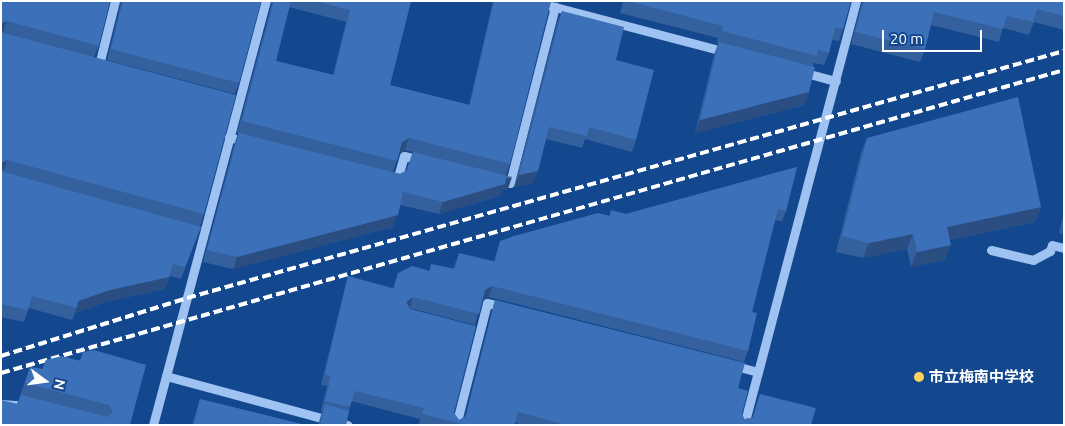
<!DOCTYPE html>
<html>
<head>
<meta charset="utf-8">
<style>
	body { margin:0 }
	#map { position:relative; width:1065px; height:426px; overflow:hidden; background:#13478e; font-family:Ubuntu,"Noto Sans JP",sans-serif }
	div>[style] { position:absolute }
	.minor>* { height:9px; margin:-4.5px; padding:0 4.5px; transform-origin:4.5px; border-radius:4.5px; background:#9ec2f1 }
	.rail>* { height:4px; margin-top:-2px; transform-origin:0; background:repeating-linear-gradient(90deg,#fff 0 9px,transparent 0 13px) }
	.wall>* { inset:0; background:#34609e }
	.shaded-wall>* { inset:0; background:#2a4e81 }
	.building>* { inset:0; background:#3c70b8 }
	.dots>* { width:14px; height:14px; translate:-50% -50%; box-sizing:border-box; border:2px solid #13478e; border-radius:50% }
	span { translate:-50% -50%; white-space:nowrap; text-align:center; line-height:1.15; -webkit-text-stroke:4.5px #13478e; paint-order:stroke }
	.poi-label { font-size:15px; color:#fff; font-weight:700 }
	.left { translate:0 -50%; text-align:left }
	.frame { position:absolute; inset:0; border:2px solid #fff; pointer-events:none }
	.north { position:absolute; left:20px; top:356px; width:50px; height:50px; -webkit-text-stroke:4px #13478e; paint-order:stroke; rotate:104deg; font-size:14px; font-weight:700; line-height:20px; text-align:center; color:#fff }
	.north::after { content:''; display:block; margin:auto; width:18px; height:22px; background:#fff; clip-path:polygon(50% 0,100% 100%,50% 72%,0 100%) }
	.scale { position:absolute; left:882px; top:30px; width:100px; height:22px; box-sizing:border-box; border:2px solid #fff; border-top:0; padding-left:6px; font-size:15px; line-height:18px; white-space:nowrap; color:#fff; -webkit-text-stroke:4px #13478e; paint-order:stroke }
</style>
</head>
<body>
<div id="map">
	<div class="minor">
		<div style="left:532px;top:1px;width:201px;rotate:14.7deg"></div>
		<div style="left:99px;top:65px;width:66px;rotate:-76deg"></div>
		<div style="left:802px;top:72px;width:35px;rotate:15deg"></div>
		<div style="left:229px;top:137px;width:18px;rotate:16deg"></div>
		<div style="left:392px;top:179px;width:5px;rotate:11deg"></div>
		<div style="left:397px;top:180px;width:25px;rotate:-74deg"></div>
		<div style="left:404px;top:156px;width:18px;rotate:13deg"></div>
		<div style="left:500px;top:181px;width:10px;rotate:11deg"></div>
		<div style="left:510px;top:183px;width:182px;rotate:-75.7deg"></div>
		<div style="left:991px;top:250px;width:43px;rotate:13.4deg"></div>
		<div style="left:1033px;top:260px;width:19px;rotate:-28deg"></div>
		<div style="left:1050px;top:251px;width:6px;rotate:-72deg"></div>
		<div style="left:1052px;top:245px;width:12px;rotate:14deg"></div>
		<div style="left:732px;top:365px;width:27px;rotate:15deg"></div>
		<div style="left:166px;top:376px;width:188px;rotate:15.1deg"></div>
		<div style="left:1px;top:404px;width:28px;rotate:4deg"></div>
		<div style="left:153px;top:425px;width:439px;rotate:-75.1deg"></div>
		<div style="left:456px;top:425px;width:126px;rotate:-75.7deg"></div>
		<div style="left:487px;top:303px;width:17px;rotate:13deg"></div>
		<div style="left:744px;top:425px;width:439px;rotate:-75.2deg"></div>
	</div>
	<div class="rail">
		<div style="left:1px;top:356px;width:195px;rotate:-17.3deg"></div>
		<div style="left:187px;top:298px;width:911px;rotate:-15.73deg"></div>
		<div style="left:1px;top:373px;width:1105px;rotate:-15.91deg"></div>
	</div>
	<div class="wall">
		<div style="clip-path:polygon(1px 1px,99px 46px,94px 57px,204px 214px,200px 226px,201px 227px,181px 279px,170px 276px,165px 289px,106px 302px,75px 313px,72px 320px,29px 308px,24px 322px,1px 317px)"></div>
		<div style="clip-path:polygon(120px 1px,261px 1px,239px 83px,235px 94px,107px 60px,121px 3px)"></div>
		<div style="clip-path:polygon(evenodd,271px 1px,411px 1px,390px 85px,469px 105px,493px 1px,551px 1px,510px 164px,506px 175px,508px 189px,502px 190px,500px 196px,439px 214px,400px 205px,393px 227px,233px 269px,203px 262px,234px 145px,238px 133px,237px 133px,272px 3px,271px 1px,289px 7px,346px 22px,333px 75px,276px 61px,289px 7px,271px 1px,405px 150px,413px 152px,406px 171px,400px 174px,393px 172px,399px 153px,405px 150px)"></div>
		<div style="clip-path:polygon(623px 1px,851px 1px,843px 29px,839px 41px,832px 40px,829px 53px,824px 65px,814px 63px,813px 67px,809px 92px,804px 105px,695px 133px,714px 55px,718px 44px,717px 43px,718px 38px,620px 13px)"></div>
		<div style="clip-path:polygon(862px 1px,1064px 1px,1064px 30px,1034px 22px,1029px 35px,1003px 28px,999px 42px,931px 25px,925px 49px,920px 62px,851px 44px,862px 2px)"></div>
		<div style="clip-path:polygon(562px 11px,616px 60px,636px 140px,632px 152px,585px 139px,582px 148px,546px 139px,533px 183px,514px 187px,557px 23px)"></div>
		<div style="clip-path:polygon(867px 138px,1041px 207px,1035px 222px,950px 240px,945px 260px,911px 267px,907px 249px,863px 258px,836px 252px,861px 153px)"></div>
		<div style="clip-path:polygon(797px 167px,786px 211px,782px 221px,775px 220px,752px 312px,748px 351px,744px 362px,489px 297px,482px 300px,475px 325px,409px 308px,454px 413px,459px 420px,465px 417px,492px 311px,495px 300px,738px 388px,742px 413px,744px 419px,752px 418px,760px 394px,811px 425px,522px 425px,515px 423px,514px 425px,420px 425px,419px 424px,420px 419px,351px 401px,346px 425px,318px 425px,322px 412px,321px 411px,327px 386px,321px 385px,345px 287px,348px 276px,393px 288px,398px 273px,429px 271px,431px 264px,453px 269px,459px 253px,494px 261px,500px 241px,609px 216px,611px 210px,626px 214px)"></div>
		<div style="clip-path:polygon(1064px 212px,1064px 235px,1059px 233px)"></div>
		<div style="clip-path:polygon(83px 352px,130px 424px,17px 404px,30px 367px,42px 369px,46px 360px,80px 360px)"></div>
		<div style="clip-path:polygon(200px 399px,305px 425px,192px 425px)"></div>
	</div>
	<div class="shaded-wall">
		<div style="clip-path:polygon(7px 21px,3px 33px,1px 33px,1px 23px)"></div>
		<div style="clip-path:polygon(809px 92px,804px 105px,695px 133px,700px 120px)"></div>
		<div style="clip-path:polygon(409px 138px,405px 150px,398px 154px,402px 142px)"></div>
		<div style="clip-path:polygon(7px 160px,3px 172px,1px 173px,1px 163px)"></div>
		<div style="clip-path:polygon(538px 171px,533px 183px,514px 187px,519px 175px)"></div>
		<div style="clip-path:polygon(512px 177px,508px 189px,502px 190px,500px 196px,439px 214px,443px 202px,506px 178px)"></div>
		<div style="clip-path:polygon(1041px 207px,1035px 222px,941px 242px,947px 227px)"></div>
		<div style="clip-path:polygon(398px 215px,393px 227px,233px 269px,237px 257px)"></div>
		<div style="clip-path:polygon(913px 234px,907px 249px,863px 258px,869px 243px)"></div>
		<div style="clip-path:polygon(951px 245px,945px 260px,911px 267px,917px 252px)"></div>
		<div style="clip-path:polygon(169px 277px,165px 289px,106px 302px,75px 313px,78px 301px,110px 290px)"></div>
		<div style="clip-path:polygon(492px 286px,489px 297px,481px 301px,485px 290px)"></div>
		<div style="clip-path:polygon(413px 297px,410px 308px,406px 302px)"></div>
	</div>
	<div class="building">
		<div style="clip-path:polygon(1px 1px,110px 1px,99px 46px,7px 21px,1px 23px)"></div>
		<div style="clip-path:polygon(123px 1px,261px 1px,239px 83px,111px 49px)"></div>
		<div style="clip-path:polygon(274px 1px,291px 1px,276px 61px,334px 75px,350px 10px,316px 1px,411px 1px,390px 85px,470px 105px,494px 1px,551px 1px,510px 164px,409px 138px,402px 142px,397px 161px,242px 121px)"></div>
		<div style="clip-path:polygon(628px 1px,851px 1px,843px 29px,835px 27px,829px 53px,818px 50px,817px 56px,722px 31px,723px 26px)"></div>
		<div style="clip-path:polygon(864px 1px,1064px 1px,1064px 16px,1037px 9px,1033px 22px,1007px 16px,1003px 29px,934px 12px,925px 49px,855px 32px)"></div>
		<div style="clip-path:polygon(562px 11px,624px 27px,616px 60px,654px 70px,636px 140px,589px 127px,587px 136px,549px 127px,538px 171px,519px 175px)"></div>
		<div style="clip-path:polygon(1px 31px,4px 33px,236px 95px,204px 214px,7px 160px,1px 163px)"></div>
		<div style="clip-path:polygon(719px 42px,815px 67px,809px 92px,700px 120px)"></div>
		<div style="clip-path:polygon(1018px 97px,1041px 207px,947px 227px,951px 245px,917px 252px,913px 234px,869px 243px,842px 236px,867px 138px)"></div>
		<div style="clip-path:polygon(239px 133px,400px 174px,407px 170px,413px 152px,512px 177px,506px 178px,505px 184px,443px 202px,403px 192px,398px 215px,237px 257px,207px 250px)"></div>
		<div style="clip-path:polygon(797px 167px,786px 211px,778px 209px,752px 312px,757px 313px,748px 351px,492px 286px,485px 290px,479px 314px,413px 297px,406px 302px,410px 309px,476px 326px,454px 413px,459px 420px,466px 416px,495px 300px,745px 363px,738px 388px,748px 391px,742px 413px,744px 419px,753px 418px,760px 394px,816px 408px,811px 425px,567px 425px,518px 412px,514px 425px,467px 425px,422px 414px,424px 408px,355px 391px,350px 407px,325px 401px,331px 376px,325px 374px,348px 276px,394px 289px,398px 273px,412px 266px,430px 271px,431px 264px,455px 269px,459px 253px,495px 262px,500px 241px,514px 236px,598px 213px,610px 216px,611px 210px,626px 214px)"></div>
		<div style="clip-path:polygon(1px 168px,4px 172px,201px 227px,185px 267px,173px 264px,169px 277px,110px 290px,78px 301px,77px 308px,32px 296px,28px 310px,1px 304px)"></div>
		<div style="clip-path:polygon(94px 350px,146px 365px,130px 425px,1px 425px,1px 400px,18px 404px,21px 395px,108px 417px,113px 412px,109px 405px,25px 383px,30px 367px,43px 369px,46px 360px,62px 356px,80px 361px,83px 352px)"></div>
		<div style="clip-path:polygon(200px 399px,305px 425px,194px 425px)"></div>
		<div style="clip-path:polygon(325px 404px,349px 411px,346px 425px,320px 425px)"></div>
	</div>
	<div class="dots">
		<div style="left:919px;top:377px;background:#ffd35e"></div>
	</div>
	<div class="poi-label">
		<span class="left" style="left:929px;top:377px">市立梅南中学校</span>
	</div>
	<div class="frame"></div>
	<div class="north">N</div>
	<div class="scale">20 m</div>
</div>
</body>
</html>
